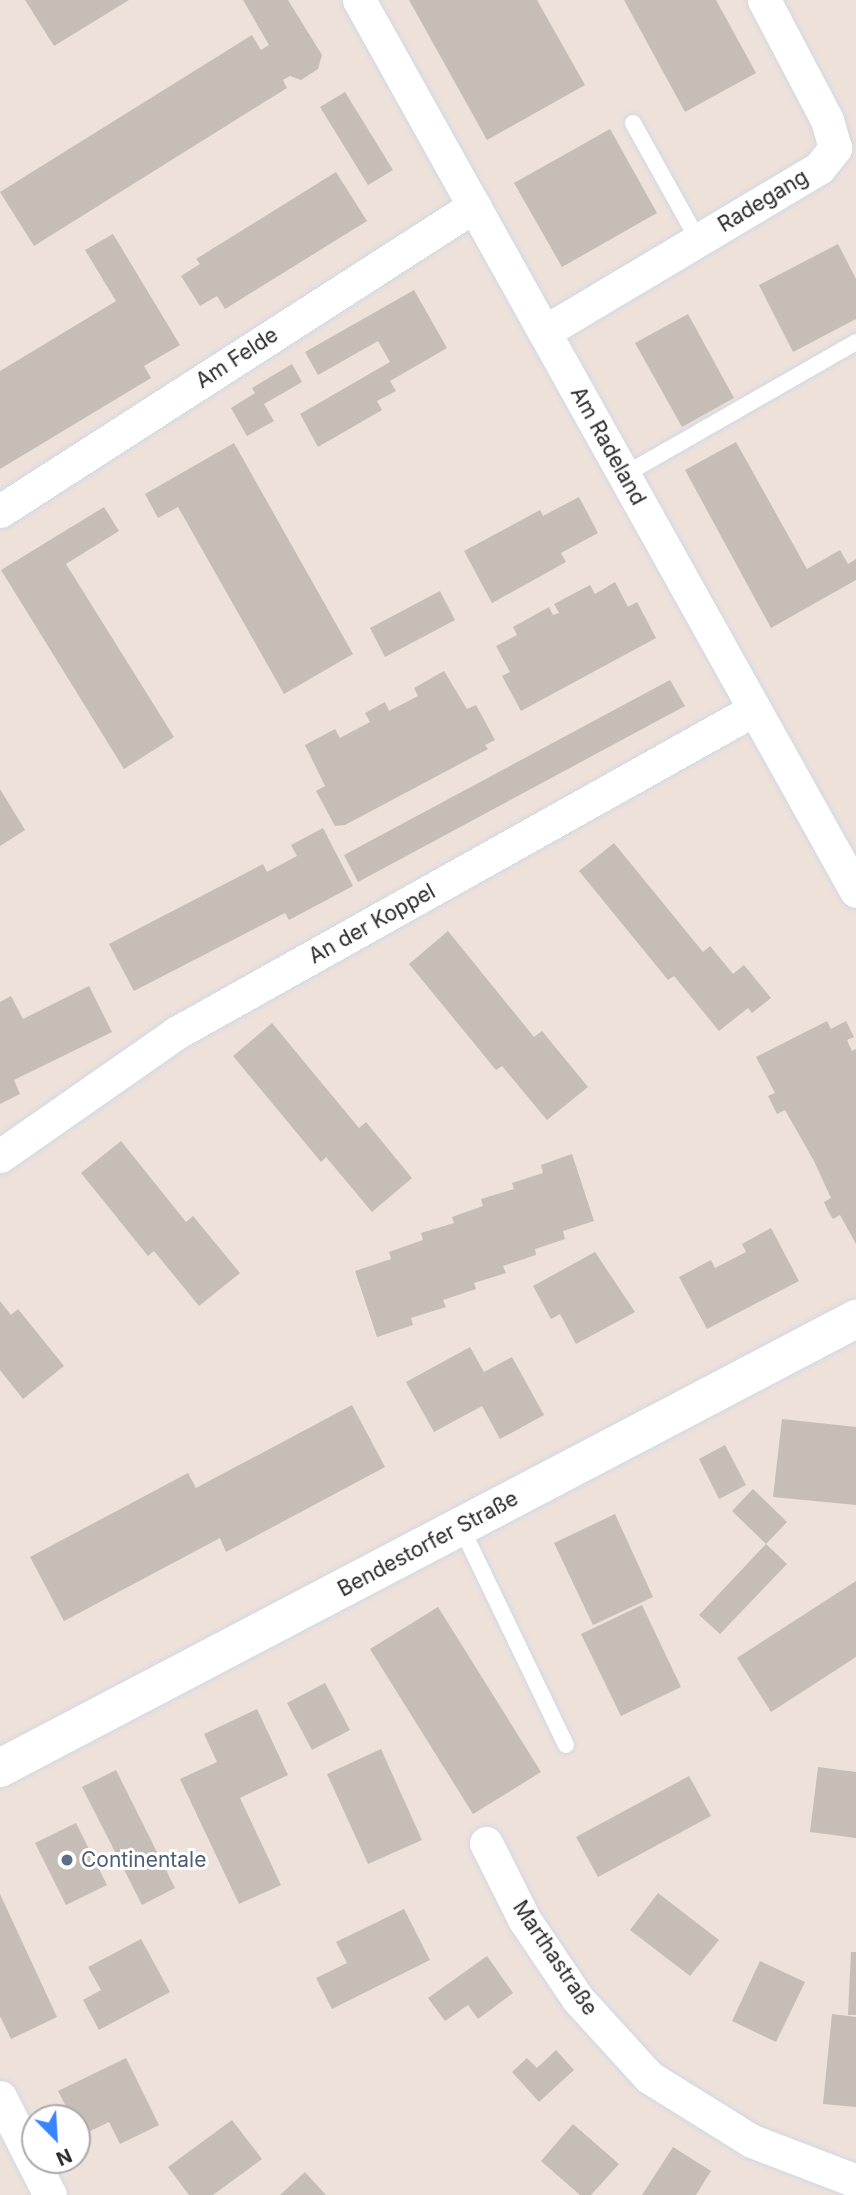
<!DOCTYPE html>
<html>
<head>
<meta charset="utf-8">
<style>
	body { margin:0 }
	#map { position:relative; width:856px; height:2195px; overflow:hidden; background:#eee1da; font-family:Inter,sans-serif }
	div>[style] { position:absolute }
	.building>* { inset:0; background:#c5bdb6 }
	.roads { filter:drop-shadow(0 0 2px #cfd8e4) drop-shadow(0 0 2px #cfd8e4) }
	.lane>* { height:16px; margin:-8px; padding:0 8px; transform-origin:8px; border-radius:8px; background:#fff }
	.street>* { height:33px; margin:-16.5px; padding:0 16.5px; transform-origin:16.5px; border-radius:16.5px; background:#fff }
	.secondary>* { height:38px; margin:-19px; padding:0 19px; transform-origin:19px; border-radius:19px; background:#fff }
	.dots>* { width:19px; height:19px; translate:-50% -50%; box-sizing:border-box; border:4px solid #fff; border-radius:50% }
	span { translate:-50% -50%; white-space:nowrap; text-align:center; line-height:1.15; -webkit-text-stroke:6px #fff; paint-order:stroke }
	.street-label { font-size:21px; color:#2a2a2a }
	.service-label { font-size:21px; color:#4e5e75 }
	.left { translate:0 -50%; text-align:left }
	.north { position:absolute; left:21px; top:2104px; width:70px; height:70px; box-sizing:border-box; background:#fff; border:2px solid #aaa; border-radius:50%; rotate:156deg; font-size:19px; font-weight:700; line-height:28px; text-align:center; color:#2a2a2a }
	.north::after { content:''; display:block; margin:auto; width:24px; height:32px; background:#3684ff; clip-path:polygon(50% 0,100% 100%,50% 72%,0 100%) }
</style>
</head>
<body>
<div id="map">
	<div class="building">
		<div style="clip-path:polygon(25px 0,129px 0,54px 46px)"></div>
		<div style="clip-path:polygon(243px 0,288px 0,322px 55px,318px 69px,301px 80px,290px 76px,283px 80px,287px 88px,34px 246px,0 192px,252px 35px,261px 50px,269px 45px)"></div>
		<div style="clip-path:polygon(409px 0,537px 0,585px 85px,487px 140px)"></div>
		<div style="clip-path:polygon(624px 0,716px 0,756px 73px,685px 112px)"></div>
		<div style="clip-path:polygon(345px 92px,393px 170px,368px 185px,320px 107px)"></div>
		<div style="clip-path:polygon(610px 129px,657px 213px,562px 267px,514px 183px)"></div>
		<div style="clip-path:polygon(336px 172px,367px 221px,225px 309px,217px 296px,200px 306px,181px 276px,200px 264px,196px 259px)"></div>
		<div style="clip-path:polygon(113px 234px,180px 345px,144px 366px,151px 378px,0 469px,0 371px,116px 301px,85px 250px)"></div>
		<div style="clip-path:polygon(838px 244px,856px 279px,856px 319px,793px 352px,759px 285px)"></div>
		<div style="clip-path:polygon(414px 290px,447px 348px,390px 381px,396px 391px,377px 401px,382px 410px,318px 447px,300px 414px,390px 362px,378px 341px,318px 375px,305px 352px)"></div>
		<div style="clip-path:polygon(688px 314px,734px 398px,682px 427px,635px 343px)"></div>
		<div style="clip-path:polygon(292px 364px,302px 382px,264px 404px,274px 421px,247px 436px,231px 408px,255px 393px,252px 388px)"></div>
		<div style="clip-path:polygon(736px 442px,807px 569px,840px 550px,848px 564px,856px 559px,856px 580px,771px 628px,685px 470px)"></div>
		<div style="clip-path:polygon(234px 443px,353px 654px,284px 694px,178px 507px,158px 518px,145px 494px)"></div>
		<div style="clip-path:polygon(579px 497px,598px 533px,561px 553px,566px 562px,492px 603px,464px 551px,540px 510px,543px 516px)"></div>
		<div style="clip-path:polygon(104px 507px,119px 531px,66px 564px,174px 737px,124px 769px,1px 570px)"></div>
		<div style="clip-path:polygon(615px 582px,628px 607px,637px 602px,656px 638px,521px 711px,502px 676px,510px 672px,496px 646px,517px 635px,513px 627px,549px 607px,553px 615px,559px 613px,554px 604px,590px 585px,595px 594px)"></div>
		<div style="clip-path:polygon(440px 591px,455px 620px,385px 657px,370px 628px)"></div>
		<div style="clip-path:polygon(444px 671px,467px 709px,476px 705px,495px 740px,485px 745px,488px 749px,345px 825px,335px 826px,316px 791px,325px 786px,305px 745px,335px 729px,340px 738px,370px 722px,365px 713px,385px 702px,389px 711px,418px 696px,414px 688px)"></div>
		<div style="clip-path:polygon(670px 680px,685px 706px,358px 882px,344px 855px)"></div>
		<div style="clip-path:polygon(0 789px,25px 830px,0 846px)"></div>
		<div style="clip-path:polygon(323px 828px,353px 886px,289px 920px,285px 913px,134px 991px,109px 944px,263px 864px,267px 872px,297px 856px,291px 845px)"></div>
		<div style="clip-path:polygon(614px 843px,703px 952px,710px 946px,733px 974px,744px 965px,771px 998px,752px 1013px,748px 1008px,719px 1031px,674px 976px,668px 980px,579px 871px)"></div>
		<div style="clip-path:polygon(448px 931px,534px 1037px,542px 1031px,588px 1087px,547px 1120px,502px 1066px,496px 1070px,409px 964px)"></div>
		<div style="clip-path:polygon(89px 986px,112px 1032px,14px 1080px,20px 1094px,0 1104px,0 1002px,11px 996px,23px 1019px)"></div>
		<div style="clip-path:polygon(827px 1021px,831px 1029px,846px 1021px,854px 1037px,847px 1040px,852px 1051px,856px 1049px,856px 1244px,840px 1215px,833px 1219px,828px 1211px,824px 1202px,831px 1198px,814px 1161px,785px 1110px,777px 1114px,768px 1096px,775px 1093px,756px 1057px)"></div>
		<div style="clip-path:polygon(272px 1023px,359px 1128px,366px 1122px,412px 1178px,372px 1212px,326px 1157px,321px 1162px,233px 1056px)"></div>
		<div style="clip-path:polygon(121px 1141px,186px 1222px,193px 1216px,240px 1273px,199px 1306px,154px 1251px,148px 1256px,81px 1173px)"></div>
		<div style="clip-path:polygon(572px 1154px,594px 1221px,563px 1231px,565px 1239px,535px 1249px,536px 1255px,503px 1266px,506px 1273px,474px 1283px,476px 1289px,443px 1300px,446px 1307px,411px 1318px,413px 1325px,377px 1337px,355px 1271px,391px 1259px,389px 1252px,423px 1240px,421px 1233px,454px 1223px,452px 1217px,483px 1206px,481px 1199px,514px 1189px,512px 1183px,543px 1173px,541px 1165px)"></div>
		<div style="clip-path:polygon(771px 1228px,799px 1281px,707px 1329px,679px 1277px,711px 1260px,715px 1268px,746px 1252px,742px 1244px)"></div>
		<div style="clip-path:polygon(595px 1252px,635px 1312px,576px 1344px,560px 1314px,551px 1319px,533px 1286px)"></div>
		<div style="clip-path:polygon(0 1301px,11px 1315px,18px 1309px,64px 1366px,23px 1399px,0 1370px)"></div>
		<div style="clip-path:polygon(470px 1347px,484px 1372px,512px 1357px,544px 1415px,500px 1439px,482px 1406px,434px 1432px,406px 1382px)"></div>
		<div style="clip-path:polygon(352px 1405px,385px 1467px,226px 1552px,220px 1538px,64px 1621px,30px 1557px,188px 1473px,196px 1488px)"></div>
		<div style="clip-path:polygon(782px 1419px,856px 1427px,856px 1505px,773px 1497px)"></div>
		<div style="clip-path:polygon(725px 1445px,746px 1485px,719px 1499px,699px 1459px)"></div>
		<div style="clip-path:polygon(753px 1489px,787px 1522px,766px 1544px,787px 1564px,720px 1634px,699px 1615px,766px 1544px,732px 1511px)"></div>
		<div style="clip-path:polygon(615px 1514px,653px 1597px,593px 1625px,554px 1543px)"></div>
		<div style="clip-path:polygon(856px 1581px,856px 1657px,771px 1712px,737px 1658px)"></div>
		<div style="clip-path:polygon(642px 1605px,681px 1687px,621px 1716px,581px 1634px)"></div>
		<div style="clip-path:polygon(438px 1607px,541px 1772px,473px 1814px,370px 1649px)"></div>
		<div style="clip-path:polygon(325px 1683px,350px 1730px,312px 1750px,287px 1703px)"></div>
		<div style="clip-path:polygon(257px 1709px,288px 1775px,240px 1798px,281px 1885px,239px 1904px,180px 1779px,217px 1762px,204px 1734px)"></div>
		<div style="clip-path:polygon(381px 1749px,422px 1840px,368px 1864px,327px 1774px)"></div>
		<div style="clip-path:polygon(818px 1767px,856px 1772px,856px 1838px,810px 1832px)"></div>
		<div style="clip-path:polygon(116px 1770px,175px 1888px,142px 1905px,82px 1787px)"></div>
		<div style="clip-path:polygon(689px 1776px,711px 1816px,598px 1877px,576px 1837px)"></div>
		<div style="clip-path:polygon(76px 1823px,107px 1885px,66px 1905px,35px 1843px)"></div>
		<div style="clip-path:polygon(658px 1893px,719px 1940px,690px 1976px,630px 1930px)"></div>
		<div style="clip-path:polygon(0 1894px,57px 2017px,11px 2039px,0 2016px)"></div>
		<div style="clip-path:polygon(404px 1909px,430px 1960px,332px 2009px,316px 1978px,347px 1963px,336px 1942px)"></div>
		<div style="clip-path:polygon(141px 1939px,170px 1992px,99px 2030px,83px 2000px,101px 1990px,88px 1967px)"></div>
		<div style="clip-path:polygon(851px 1952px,856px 1952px,856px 2015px,848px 2015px)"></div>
		<div style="clip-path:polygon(487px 1956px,513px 1993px,478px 2019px,468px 2005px,445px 2021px,428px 1998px)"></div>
		<div style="clip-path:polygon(760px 1961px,805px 1982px,776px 2042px,732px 2021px)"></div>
		<div style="clip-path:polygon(832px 2014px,856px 2017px,856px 2107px,823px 2104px)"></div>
		<div style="clip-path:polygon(556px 2050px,574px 2070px,539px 2102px,512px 2072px,527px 2058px,537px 2068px)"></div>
		<div style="clip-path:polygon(126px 2058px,159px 2125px,120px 2144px,109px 2122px,80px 2136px,77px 2118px,72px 2118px,58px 2091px)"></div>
		<div style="clip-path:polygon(232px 2120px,262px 2159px,213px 2195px,189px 2195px,168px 2167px)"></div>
		<div style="clip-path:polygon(573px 2124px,619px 2164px,591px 2195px,580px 2195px,541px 2161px)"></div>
		<div style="clip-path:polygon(673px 2147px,711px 2171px,696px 2195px,642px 2195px)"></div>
		<div style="clip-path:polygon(305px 2172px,326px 2195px,280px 2195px)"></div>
	</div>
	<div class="roads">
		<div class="lane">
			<div style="left:633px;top:123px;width:134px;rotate:60.9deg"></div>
			<div style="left:624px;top:475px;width:267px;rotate:-29.8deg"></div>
			<div style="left:461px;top:1527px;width:242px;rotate:64.3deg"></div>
		</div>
		<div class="street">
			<div style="left:359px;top:0;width:1020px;rotate:60.85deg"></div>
			<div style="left:544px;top:332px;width:320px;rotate:-30.8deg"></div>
			<div style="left:819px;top:168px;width:26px;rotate:-51deg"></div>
			<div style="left:835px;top:148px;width:29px;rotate:-106deg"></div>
			<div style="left:827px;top:120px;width:136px;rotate:-117.7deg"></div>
			<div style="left:0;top:511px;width:564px;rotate:-32.76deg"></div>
			<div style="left:0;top:1156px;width:215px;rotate:-34.9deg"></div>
			<div style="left:176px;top:1033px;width:663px;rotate:-29.23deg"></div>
			<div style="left:486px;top:1843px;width:85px;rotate:63.4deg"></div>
			<div style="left:524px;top:1919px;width:97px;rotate:56deg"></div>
			<div style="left:578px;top:1999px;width:105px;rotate:47.7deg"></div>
			<div style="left:649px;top:2077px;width:121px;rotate:31.9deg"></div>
			<div style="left:752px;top:2141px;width:111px;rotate:21deg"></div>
			<div style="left:0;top:2097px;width:110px;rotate:63deg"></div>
		</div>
		<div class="secondary">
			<div style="left:0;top:1768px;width:967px;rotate:-27.68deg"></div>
		</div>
	</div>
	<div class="dots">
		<div style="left:67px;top:1860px;background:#5c6f8a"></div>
	</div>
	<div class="street-label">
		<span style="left:763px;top:201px;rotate:-31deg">Radegang</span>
		<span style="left:237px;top:358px;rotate:-33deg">Am Felde</span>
		<span style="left:608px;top:446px;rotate:61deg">Am Radeland</span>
		<span style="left:372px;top:924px;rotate:-29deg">An der Koppel</span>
		<span style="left:428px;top:1544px;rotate:-28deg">Bendestorfer Straße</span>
		<span style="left:555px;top:1958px;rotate:56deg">Marthastraße</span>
	</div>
	<div class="service-label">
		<span class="left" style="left:81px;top:1860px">Continentale</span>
	</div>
	<div class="north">N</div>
</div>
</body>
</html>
